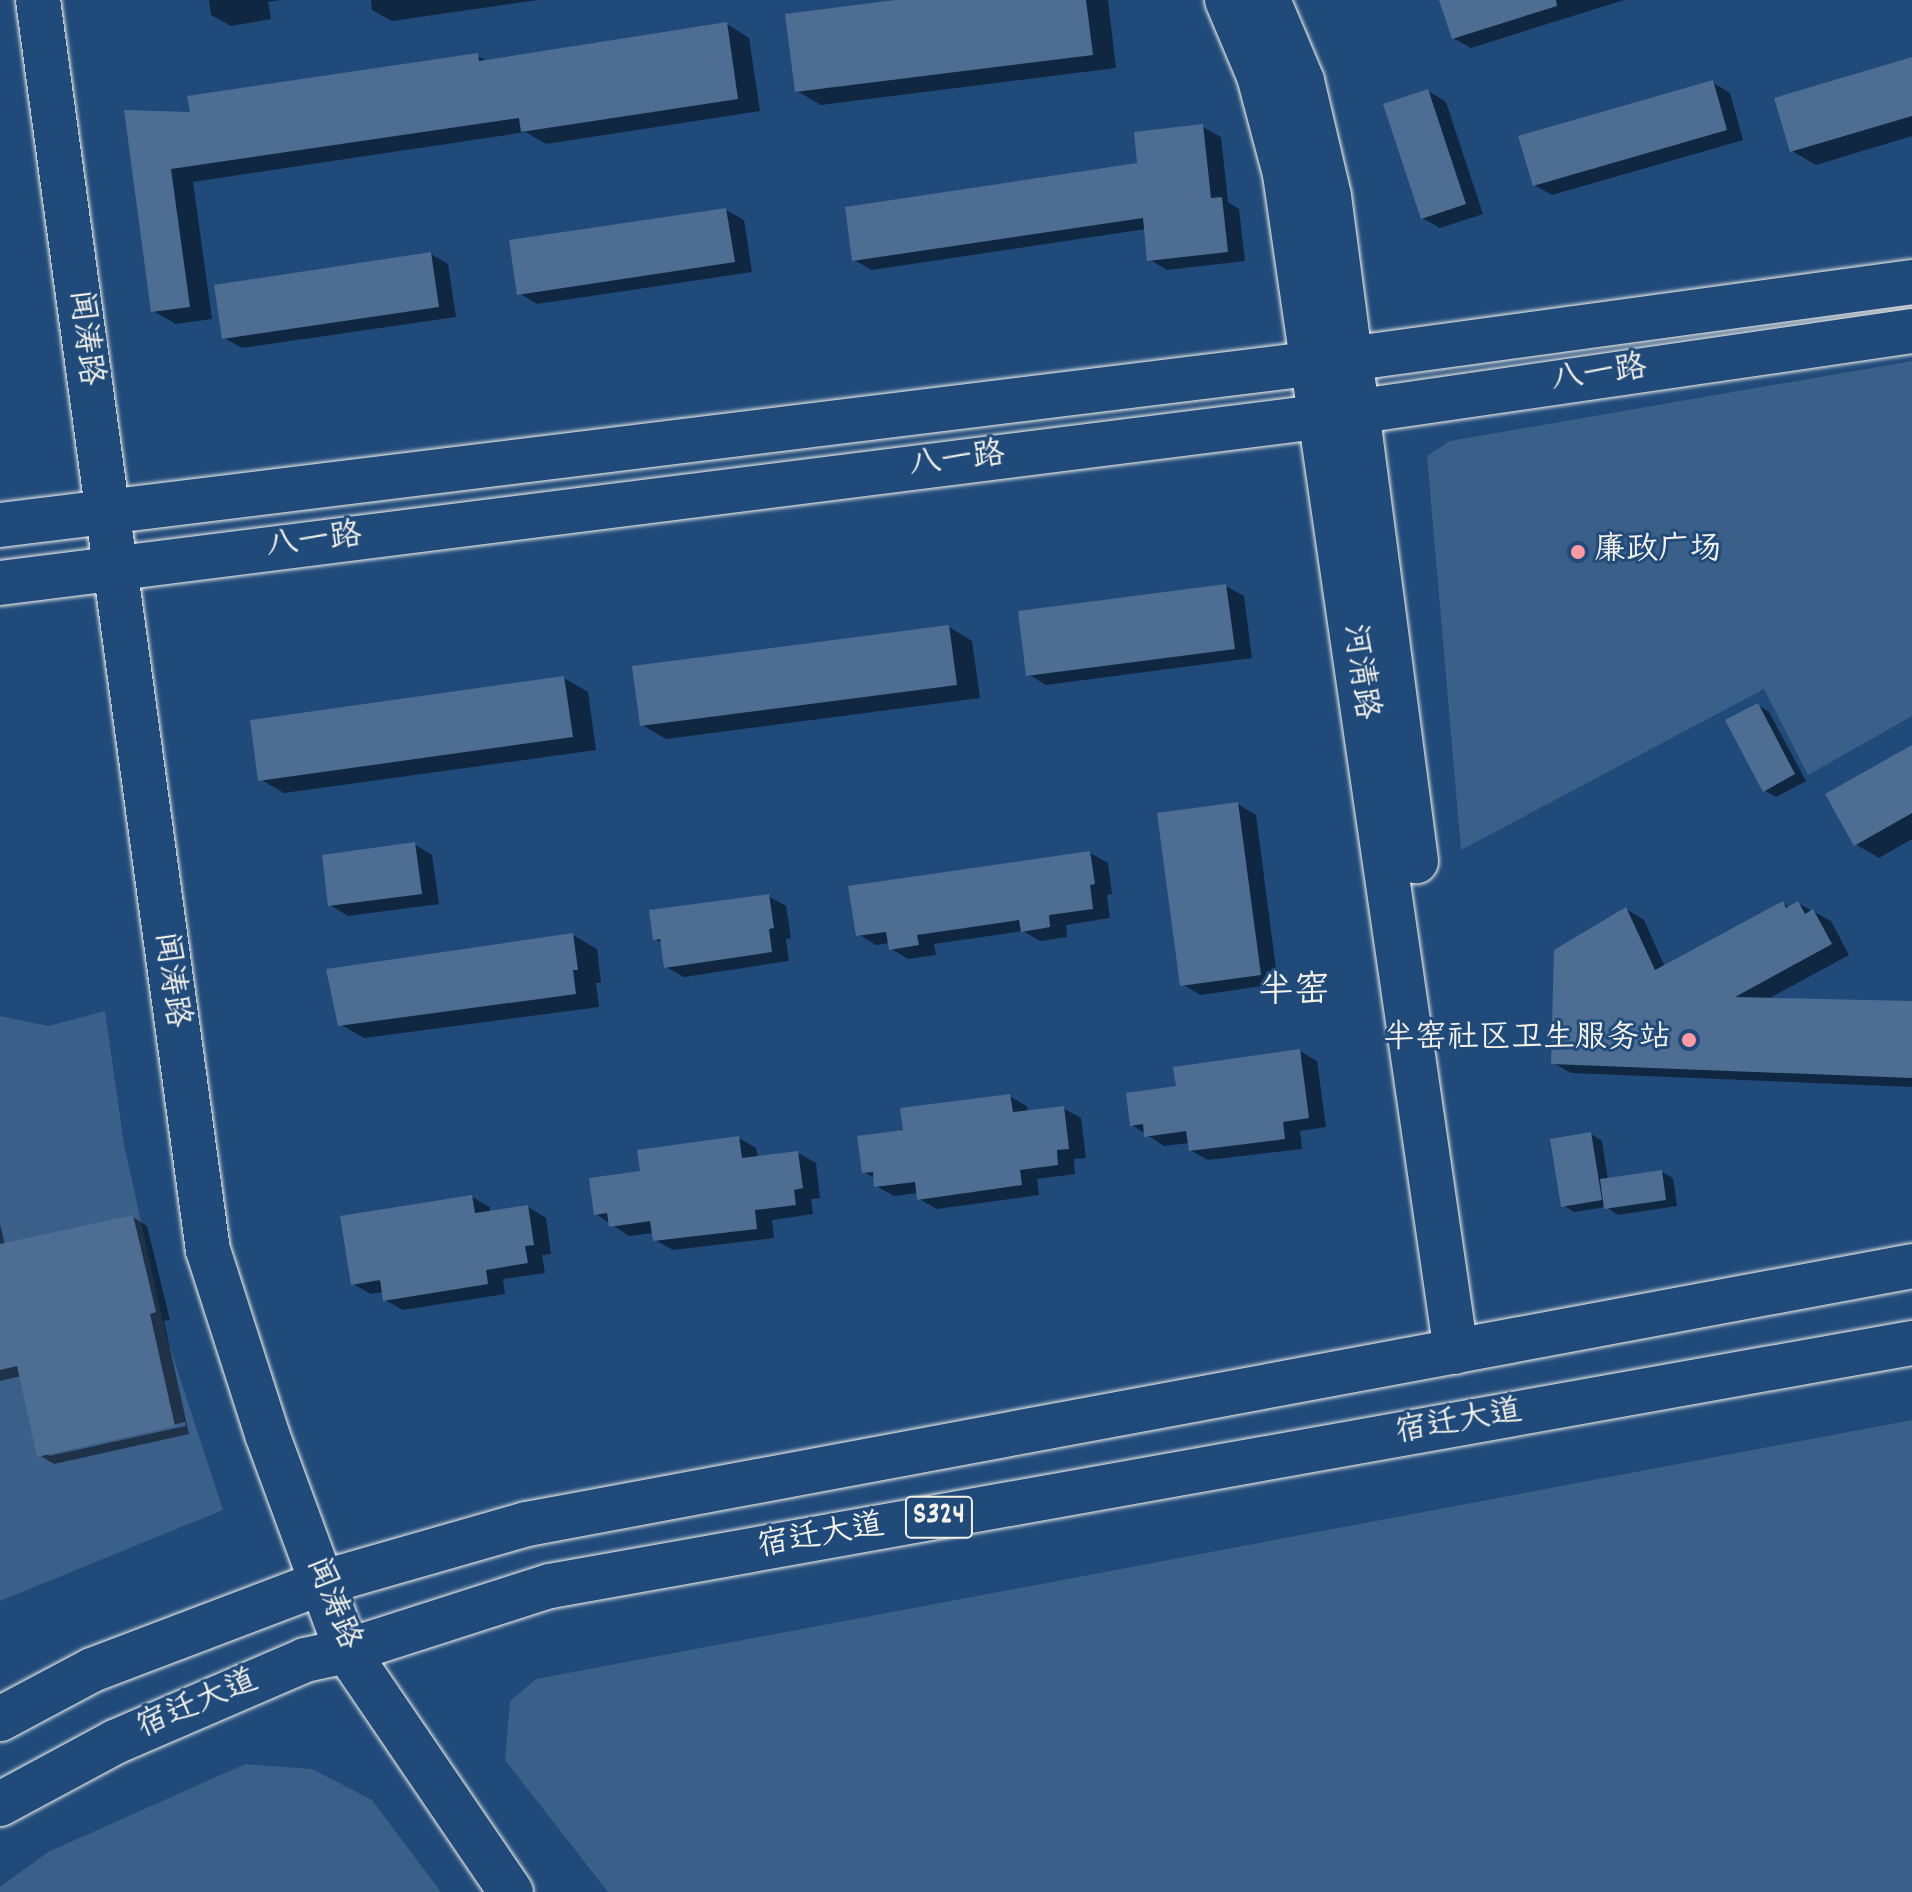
<!DOCTYPE html>
<html>
<head>
<meta charset="utf-8">
<style>
	body { margin:0 }
	#map { position:relative; width:1912px; height:1892px; overflow:hidden; background:#1f4a7a; font-family:Dekko,"LXGW WenKai TC",sans-serif }
	div>[style] { position:absolute }
	.green>* { inset:0; background:#3a5f88 }
	.shadow>* { inset:0; background:#0007 }
	.building>* { inset:0; background:#4d6e92 }
	.roads { filter:drop-shadow(0 0 2px #f4f1e8) drop-shadow(0 0 2px #f4f1e8) }
	.secondary>* { height:44px; margin:-22px; padding:0 22px; transform-origin:22px; border-radius:22px; background:#1f4a7a }
	.primary>* { height:44px; margin:-22px; padding:0 22px; transform-origin:22px; border-radius:22px; background:#1f4a7a }
	.dots>* { width:22px; height:22px; translate:-50% -50%; box-sizing:border-box; border:4px solid #1f4a7a; border-radius:50% }
	span { translate:-50% -50%; white-space:nowrap; text-align:center; line-height:1.15; -webkit-text-stroke:6px #1f4a7a; paint-order:stroke }
	.shield-label span { padding:2px 6px; background:#1f4a7a; border:2px solid; border-radius:6px; -webkit-text-stroke-width:0 }
	.shield-label { font-size:30px; color:#f4f1e8; font-weight:700 }
	.street-label { font-size:32px; color:#f4f1e8 }
	.poi-label { font-size:32px; color:#f4f1e8 }
	.left { translate:0 -50%; text-align:left }
	.right { translate:-100% -50%; text-align:right }
	.quarter-label { font-size:36px; color:#f4f1e8 }
</style>
</head>
<body>
<div id="map">
	<div class="green">
		<div style="clip-path:polygon(1912px 361px,1912px 716px,1808px 775px,1764px 689px,1461px 850px,1427px 456px,1450px 441px)"></div>
		<div style="clip-path:polygon(105px 1011px,124px 1144px,165px 1332px,223px 1510px,0 1601px,0 1016px,48px 1026px)"></div>
		<div style="clip-path:polygon(1912px 1420px,1912px 1892px,608px 1892px,505px 1760px,510px 1701px,536px 1679px)"></div>
		<div style="clip-path:polygon(245px 1764px,312px 1769px,372px 1800px,441px 1892px,0 1892px,0 1887px,48px 1852px)"></div>
	</div>
	<div class="shadow">
		<div style="clip-path:polygon(209px 0,280px 0,268px 2px,271px 19px,231px 26px,211px 15px)"></div>
		<div style="clip-path:polygon(371px 0,538px 0,392px 21px,372px 10px)"></div>
		<div style="clip-path:polygon(910px 0,1108px 0,1116px 68px,821px 105px,797px 91px)"></div>
		<div style="clip-path:polygon(1442px 0,1624px 0,1471px 48px,1453px 38px)"></div>
		<div style="clip-path:polygon(727px 24px,749px 38px,760px 111px,546px 144px,526px 132px,193px 182px,212px 319px,176px 324px,153px 311px,126px 112px,192px 114px,477px 56px,488px 61px)"></div>
		<div style="clip-path:polygon(1912px 59px,1912px 136px,1816px 165px,1792px 151px)"></div>
		<div style="clip-path:polygon(1712px 82px,1730px 93px,1743px 140px,1552px 195px,1534px 185px)"></div>
		<div style="clip-path:polygon(1428px 91px,1446px 102px,1483px 214px,1440px 228px,1422px 218px)"></div>
		<div style="clip-path:polygon(1203px 127px,1221px 137px,1228px 202px,1239px 209px,1245px 261px,1167px 270px,1149px 259px,1146px 229px,872px 270px,854px 260px,1140px 165px)"></div>
		<div style="clip-path:polygon(726px 210px,744px 220px,752px 272px,537px 304px,519px 293px)"></div>
		<div style="clip-path:polygon(431px 254px,448px 264px,456px 317px,242px 348px,224px 338px)"></div>
		<div style="clip-path:polygon(1226px 586px,1244px 596px,1252px 658px,1046px 685px,1028px 674px)"></div>
		<div style="clip-path:polygon(949px 627px,972px 641px,980px 698px,666px 739px,642px 725px)"></div>
		<div style="clip-path:polygon(564px 678px,588px 692px,596px 750px,284px 793px,260px 779px)"></div>
		<div style="clip-path:polygon(1758px 705px,1769px 712px,1806px 781px,1776px 797px,1764px 790px)"></div>
		<div style="clip-path:polygon(1912px 747px,1912px 839px,1879px 858px,1855px 844px)"></div>
		<div style="clip-path:polygon(1238px 804px,1256px 815px,1278px 984px,1200px 995px,1182px 984px)"></div>
		<div style="clip-path:polygon(414px 844px,432px 855px,439px 904px,348px 916px,330px 905px)"></div>
		<div style="clip-path:polygon(1090px 853px,1108px 863px,1112px 894px,1107px 895px,1110px 918px,1066px 925px,1067px 937px,1040px 941px,1023px 931px,934px 944px,936px 955px,908px 959px,890px 948px,890px 943px,876px 945px,858px 934px)"></div>
		<div style="clip-path:polygon(768px 896px,786px 906px,791px 938px,786px 939px,789px 961px,684px 977px,666px 967px,662px 943px,655px 939px)"></div>
		<div style="clip-path:polygon(1783px 903px,1790px 908px,1798px 903px,1831px 921px,1849px 955px,1766px 1000px,1912px 1003px,1912px 1087px,1571px 1073px,1553px 1063px,1626px 909px,1644px 920px,1665px 967px)"></div>
		<div style="clip-path:polygon(573px 935px,597px 949px,601px 983px,596px 983px,599px 1007px,364px 1038px,340px 1024px)"></div>
		<div style="clip-path:polygon(1300px 1051px,1317px 1061px,1326px 1127px,1300px 1131px,1302px 1149px,1208px 1160px,1190px 1150px,1189px 1143px,1164px 1146px,1132px 1125px,1178px 1088px)"></div>
		<div style="clip-path:polygon(1009px 1096px,1027px 1106px,1028px 1112px,1063px 1108px,1081px 1118px,1086px 1158px,1074px 1159px,1075px 1174px,1037px 1179px,1039px 1195px,937px 1209px,919px 1199px,918px 1193px,894px 1196px,876px 1186px,876px 1179px,864px 1172px,906px 1132px)"></div>
		<div style="clip-path:polygon(1591px 1134px,1602px 1141px,1608px 1180px,1662px 1172px,1673px 1178px,1677px 1206px,1618px 1215px,1606px 1207px,1574px 1212px,1563px 1205px)"></div>
		<div style="clip-path:polygon(739px 1138px,756px 1148px,758px 1158px,798px 1153px,816px 1163px,820px 1198px,811px 1199px,813px 1214px,772px 1220px,774px 1238px,673px 1250px,655px 1240px,654px 1233px,629px 1236px,596px 1214px,643px 1173px)"></div>
		<div style="clip-path:polygon(472px 1197px,490px 1207px,490px 1213px,528px 1207px,546px 1218px,551px 1254px,542px 1255px,545px 1273px,503px 1279px,505px 1294px,403px 1310px,385px 1300px,384px 1292px,371px 1294px,353px 1284px)"></div>
		<div style="clip-path:polygon(evenodd,133px 1217px,147px 1226px,170px 1320px,164px 1321px,189px 1434px,54px 1464px,39px 1455px,21px 1376px,0 1381px,0 1224px,5px 1245px,133px 1217px,185px 1422px,186px 1426px,49px 1456px,49px 1452px,185px 1422px)"></div>
	</div>
	<div class="building">
		<div style="clip-path:polygon(895px 0,1086px 0,1093px 55px,795px 92px,785px 14px)"></div>
		<div style="clip-path:polygon(1439px 0,1556px 0,1557px 6px,1452px 39px)"></div>
		<div style="clip-path:polygon(727px 22px,738px 99px,521px 132px,519px 118px,171px 169px,190px 307px,151px 312px,124px 110px,190px 112px,187px 96px,478px 53px,479px 61px)"></div>
		<div style="clip-path:polygon(1912px 57px,1912px 116px,1790px 152px,1774px 98px)"></div>
		<div style="clip-path:polygon(1713px 80px,1727px 130px,1533px 186px,1518px 136px)"></div>
		<div style="clip-path:polygon(1428px 89px,1466px 204px,1421px 219px,1383px 104px)"></div>
		<div style="clip-path:polygon(1203px 124px,1211px 198px,1222px 197px,1228px 252px,1147px 261px,1143px 218px,852px 261px,845px 207px,1137px 163px,1134px 132px)"></div>
		<div style="clip-path:polygon(726px 208px,735px 262px,517px 295px,509px 240px)"></div>
		<div style="clip-path:polygon(431px 252px,439px 307px,222px 339px,214px 285px)"></div>
		<div style="clip-path:polygon(1226px 584px,1235px 649px,1026px 676px,1018px 611px)"></div>
		<div style="clip-path:polygon(949px 625px,957px 685px,640px 726px,632px 666px)"></div>
		<div style="clip-path:polygon(564px 676px,573px 737px,258px 781px,250px 720px)"></div>
		<div style="clip-path:polygon(1758px 703px,1795px 774px,1763px 792px,1725px 720px)"></div>
		<div style="clip-path:polygon(1912px 745px,1912px 813px,1854px 846px,1825px 794px)"></div>
		<div style="clip-path:polygon(1238px 802px,1261px 975px,1180px 986px,1157px 813px)"></div>
		<div style="clip-path:polygon(415px 842px,422px 894px,328px 906px,322px 855px)"></div>
		<div style="clip-path:polygon(1090px 851px,1095px 884px,1090px 885px,1093px 909px,1049px 915px,1050px 927px,1021px 932px,1019px 920px,917px 935px,919px 945px,889px 950px,886px 932px,856px 936px,848px 886px)"></div>
		<div style="clip-path:polygon(769px 894px,774px 928px,769px 929px,772px 952px,664px 968px,660px 939px,653px 940px,649px 910px)"></div>
		<div style="clip-path:polygon(1783px 901px,1786px 908px,1798px 901px,1805px 914px,1813px 909px,1832px 944px,1735px 997px,1912px 1001px,1912px 1078px,1551px 1064px,1554px 950px,1626px 907px,1655px 970px)"></div>
		<div style="clip-path:polygon(573px 933px,578px 970px,573px 970px,576px 994px,338px 1026px,326px 969px)"></div>
		<div style="clip-path:polygon(1300px 1049px,1309px 1118px,1283px 1122px,1285px 1139px,1189px 1151px,1186px 1131px,1144px 1137px,1143px 1124px,1130px 1126px,1126px 1093px,1176px 1086px,1173px 1067px)"></div>
		<div style="clip-path:polygon(1010px 1094px,1013px 1112px,1064px 1106px,1069px 1149px,1057px 1150px,1058px 1165px,1020px 1170px,1022px 1185px,917px 1200px,915px 1182px,874px 1187px,873px 1172px,862px 1173px,857px 1136px,903px 1130px,900px 1108px)"></div>
		<div style="clip-path:polygon(1591px 1132px,1602px 1200px,1561px 1207px,1550px 1139px)"></div>
		<div style="clip-path:polygon(739px 1136px,742px 1158px,798px 1151px,803px 1188px,794px 1190px,796px 1205px,755px 1210px,757px 1229px,653px 1241px,650px 1221px,609px 1227px,607px 1213px,594px 1215px,589px 1178px,640px 1171px,637px 1150px)"></div>
		<div style="clip-path:polygon(1662px 1170px,1666px 1200px,1604px 1209px,1600px 1179px)"></div>
		<div style="clip-path:polygon(472px 1195px,475px 1213px,528px 1205px,534px 1245px,525px 1246px,528px 1263px,486px 1270px,488px 1284px,383px 1301px,380px 1280px,351px 1285px,340px 1216px)"></div>
		<div style="clip-path:polygon(133px 1215px,156px 1312px,150px 1314px,175px 1426px,37px 1457px,17px 1366px,0 1370px,0 1244px)"></div>
	</div>
	<div class="roads">
		<div class="secondary">
			<div style="left:38px;top:0;width:1262px;rotate:82.26deg"></div>
			<div style="left:208px;top:1250px;width:193px;rotate:72.2deg"></div>
			<div style="left:267px;top:1434px;width:231px;rotate:69.8deg"></div>
			<div style="left:347px;top:1651px;width:292px;rotate:55.8deg"></div>
			<div style="left:1227px;top:0;width:82px;rotate:67.2deg"></div>
			<div style="left:1259px;top:76px;width:101px;rotate:75.1deg"></div>
			<div style="left:1285px;top:174px;width:1190px;rotate:81.74deg"></div>
			<div style="left:1268px;top:0;width:88px;rotate:67.2deg"></div>
			<div style="left:1302px;top:81px;width:118px;rotate:76.8deg"></div>
			<div style="left:1329px;top:196px;width:671px;rotate:82.55deg"></div>
			<div style="left:0;top:525px;width:1336px;rotate:-7.01deg"></div>
			<div style="left:1326px;top:362px;width:591px;rotate:-7.77deg"></div>
			<div style="left:0;top:583px;width:1344px;rotate:-7.18deg"></div>
			<div style="left:1333px;top:415px;width:585px;rotate:-8.25deg"></div>
		</div>
		<div class="primary">
			<div style="left:0;top:1719px;width:104px;rotate:-28deg"></div>
			<div style="left:92px;top:1670px;width:245px;rotate:-20.8deg"></div>
			<div style="left:321px;top:1583px;width:214px;rotate:-16deg"></div>
			<div style="left:527px;top:1524px;width:1409px;rotate:-10.55deg"></div>
			<div style="left:0;top:1804px;width:131px;rotate:-28.3deg"></div>
			<div style="left:115px;top:1742px;width:207px;rotate:-23.3deg"></div>
			<div style="left:305px;top:1660px;width:43px;rotate:-12.1deg"></div>
			<div style="left:347px;top:1651px;width:213px;rotate:-17.8deg"></div>
			<div style="left:550px;top:1586px;width:1384px;rotate:-10.12deg"></div>
		</div>
	</div>
	<div class="dots">
		<div style="left:1578px;top:552px;background:#ff9aa2"></div>
		<div style="left:1689px;top:1040px;background:#ff9aa2"></div>
	</div>
	<div class="shield-label">
		<span style="left:939px;top:1517px">S324</span>
	</div>
	<div class="street-label">
		<span style="left:83px;top:338px;rotate:83deg">闻涛路</span>
		<span style="left:1599px;top:376px;rotate:-8deg">八一路</span>
		<span style="left:957px;top:462px;rotate:-7deg">八一路</span>
		<span style="left:314px;top:543px;rotate:-7deg">八一路</span>
		<span style="left:1358px;top:672px;rotate:82deg">河清路</span>
		<span style="left:169px;top:980px;rotate:82deg">闻涛路</span>
		<span style="left:1459px;top:1424px;rotate:-10deg">宿迁大道</span>
		<span style="left:821px;top:1538px;rotate:-10deg">宿迁大道</span>
		<span style="left:331px;top:1604px;rotate:68deg">闻涛路</span>
		<span style="left:198px;top:1706px;rotate:-23deg">宿迁大道</span>
	</div>
	<div class="poi-label">
		<span class="left" style="left:1594px;top:552px">廉政广场</span>
		<span class="right" style="left:1671px;top:1040px">半窑社区卫生服务站</span>
	</div>
	<div class="quarter-label">
		<span style="left:1294px;top:994px">半窑</span>
	</div>
</div>
</body>
</html>
